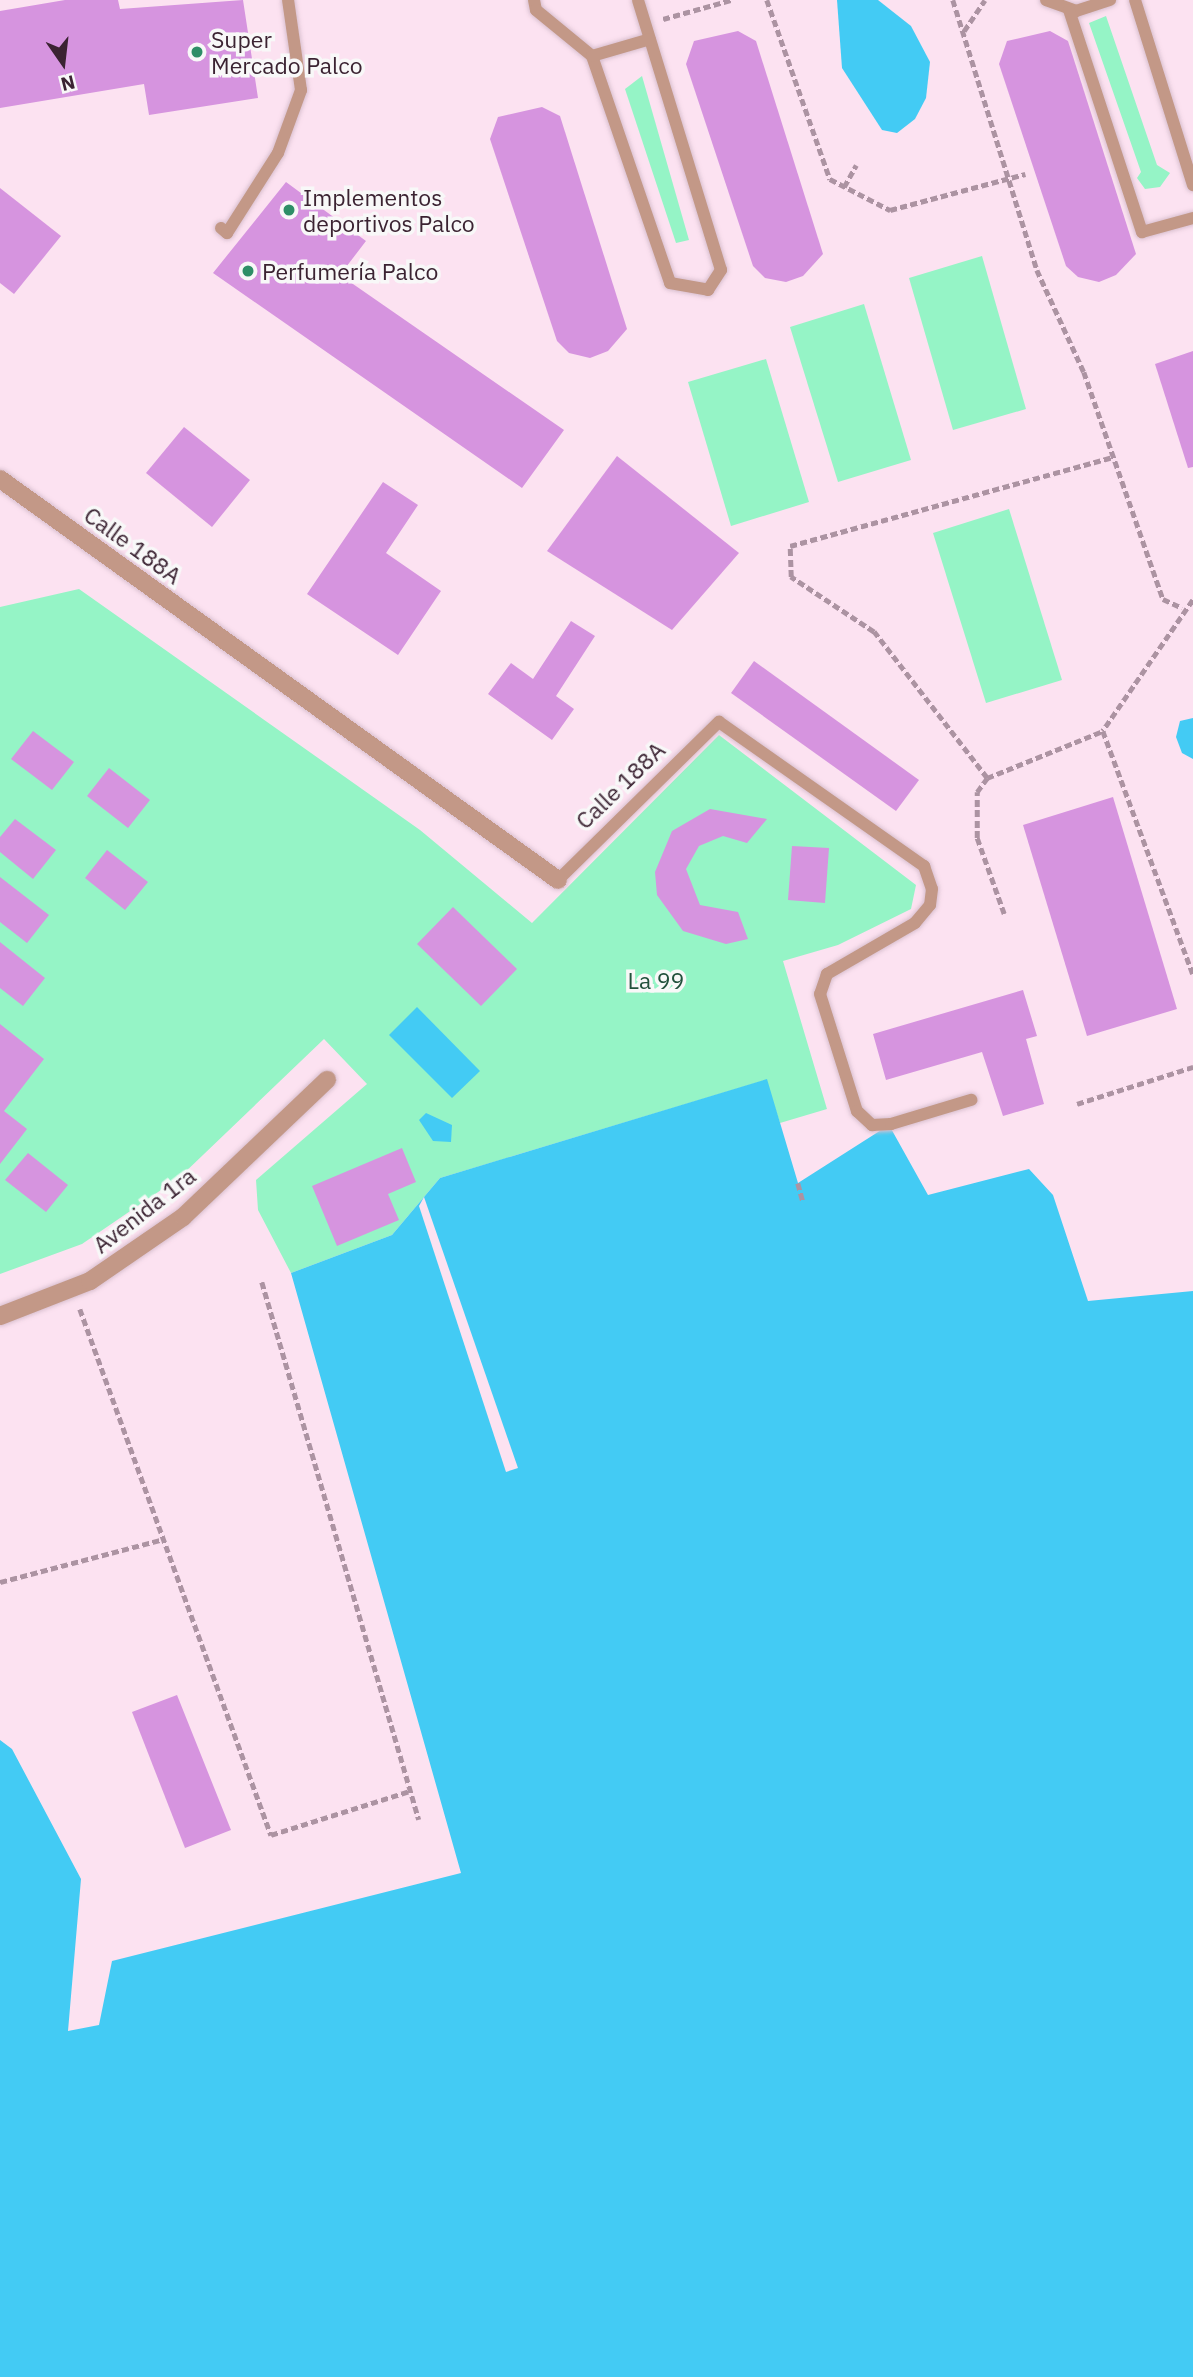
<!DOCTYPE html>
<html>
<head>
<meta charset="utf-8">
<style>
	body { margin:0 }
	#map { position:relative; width:1193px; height:2377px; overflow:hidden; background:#fce2f1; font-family:"IBM Plex Sans",sans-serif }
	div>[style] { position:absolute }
	.green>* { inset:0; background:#95f4c6 }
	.water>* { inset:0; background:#43cbf4 }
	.pier>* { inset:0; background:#fce2f1 }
	.building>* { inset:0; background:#d694df }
	.path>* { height:4.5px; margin-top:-2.25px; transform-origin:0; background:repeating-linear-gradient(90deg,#ac93a2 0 7px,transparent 0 10.5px) }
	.roads { filter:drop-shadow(0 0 2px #d9c0cf) drop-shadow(0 0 2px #d9c0cf) }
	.lane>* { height:12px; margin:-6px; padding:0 6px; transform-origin:6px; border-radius:6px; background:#c39887 }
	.street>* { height:18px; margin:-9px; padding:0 9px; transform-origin:9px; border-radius:9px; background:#c39887 }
	.dots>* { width:19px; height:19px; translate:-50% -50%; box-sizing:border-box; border:4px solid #f8f8f8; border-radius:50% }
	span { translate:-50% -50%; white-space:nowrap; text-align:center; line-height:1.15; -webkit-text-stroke:7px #f8f8f8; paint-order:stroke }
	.poi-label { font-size:23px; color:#3b2332 }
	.left { translate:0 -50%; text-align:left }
	.street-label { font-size:23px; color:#3b2332 }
	.park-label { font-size:23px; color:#22513c }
	.north { position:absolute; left:28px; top:28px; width:70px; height:70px; -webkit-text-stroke:5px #f8f8f8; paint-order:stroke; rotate:166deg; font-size:19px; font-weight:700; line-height:28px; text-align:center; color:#3b2332 }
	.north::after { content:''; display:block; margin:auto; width:24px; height:32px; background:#3b2332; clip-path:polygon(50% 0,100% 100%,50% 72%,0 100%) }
</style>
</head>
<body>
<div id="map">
	<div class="green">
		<div style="clip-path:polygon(1106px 16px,1157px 165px,1170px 173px,1160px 187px,1145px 189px,1137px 178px,1141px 172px,1089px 23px)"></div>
		<div style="clip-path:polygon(642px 76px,689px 240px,676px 243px,625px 89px)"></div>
		<div style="clip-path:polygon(982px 256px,1026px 409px,953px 430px,909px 278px)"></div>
		<div style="clip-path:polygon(864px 304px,911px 460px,838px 482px,790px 327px)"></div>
		<div style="clip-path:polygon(766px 359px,809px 502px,731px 526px,688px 382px)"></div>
		<div style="clip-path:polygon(1009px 509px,1062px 680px,986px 703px,933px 533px)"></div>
		<div style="clip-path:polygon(79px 589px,420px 830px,532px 923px,719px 735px,916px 885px,911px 909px,838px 945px,783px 961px,827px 1109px,780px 1123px,766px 1080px,440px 1178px,392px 1235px,291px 1273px,258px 1210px,256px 1180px,367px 1084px,324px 1039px,180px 1177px,82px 1244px,0 1274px,0 607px)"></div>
	</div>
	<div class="water">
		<div style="clip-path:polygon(837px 0,878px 0,911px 26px,930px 62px,926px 98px,915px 119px,897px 133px,882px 130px,842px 68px)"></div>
		<div style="clip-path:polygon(1193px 718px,1193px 759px,1182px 753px,1176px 737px,1180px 721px)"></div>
		<div style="clip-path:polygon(417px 1007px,480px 1071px,452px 1098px,389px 1035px)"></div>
		<div style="clip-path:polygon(767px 1079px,798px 1183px,889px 1125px,928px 1195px,1029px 1169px,1053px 1195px,1088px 1301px,1193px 1291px,1193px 2377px,0 2377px,0 1740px,12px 1749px,81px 1879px,68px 2031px,99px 2025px,112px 1961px,461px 1873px,291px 1273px,392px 1235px,440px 1178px)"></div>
		<div style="clip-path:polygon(426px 1113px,452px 1125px,451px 1142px,433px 1141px,419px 1120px)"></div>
	</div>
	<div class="pier">
		<div style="clip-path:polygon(424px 1197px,518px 1468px,506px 1472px,419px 1206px)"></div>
	</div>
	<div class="building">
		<div style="clip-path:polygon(65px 0,118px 0,120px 9px,243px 0,258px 98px,149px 115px,144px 84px,0 108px,0 11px)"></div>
		<div style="clip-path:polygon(738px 31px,756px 41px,823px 254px,803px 276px,786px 282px,765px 278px,753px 266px,686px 64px,694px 41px)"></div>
		<div style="clip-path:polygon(1050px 31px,1068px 41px,1136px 254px,1116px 275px,1099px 282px,1078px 277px,1066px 266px,999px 64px,1007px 41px)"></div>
		<div style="clip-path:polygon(542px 107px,560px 116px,627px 329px,608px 351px,590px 358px,569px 353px,557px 341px,490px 139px,498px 117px)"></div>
		<div style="clip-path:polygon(286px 182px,366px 241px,340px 275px,564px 430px,522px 488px,213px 273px)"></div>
		<div style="clip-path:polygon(0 188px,61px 236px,14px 294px,0 283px)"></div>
		<div style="clip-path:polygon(1193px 351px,1193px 467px,1188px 468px,1155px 364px)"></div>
		<div style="clip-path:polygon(184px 427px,250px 480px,212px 527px,146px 473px)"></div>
		<div style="clip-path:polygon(617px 456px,739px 553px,672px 630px,547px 551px)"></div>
		<div style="clip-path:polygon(383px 482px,418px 505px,386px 553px,441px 591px,398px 655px,307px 594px)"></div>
		<div style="clip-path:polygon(571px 621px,595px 636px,556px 696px,574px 709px,552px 740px,488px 694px,511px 663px,533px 679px)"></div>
		<div style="clip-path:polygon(754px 661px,919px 780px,896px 811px,731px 693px)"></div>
		<div style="clip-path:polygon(33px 731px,74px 762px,52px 790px,11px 759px)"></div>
		<div style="clip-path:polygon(109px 768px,150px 800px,128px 828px,87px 796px)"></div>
		<div style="clip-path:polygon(1113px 797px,1177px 1009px,1087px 1036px,1023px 825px)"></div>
		<div style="clip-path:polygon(710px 809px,767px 819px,747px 843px,723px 836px,699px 846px,686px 869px,700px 905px,738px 912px,748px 939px,726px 944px,683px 931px,657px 895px,655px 872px,672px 831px)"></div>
		<div style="clip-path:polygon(15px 819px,56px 850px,33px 879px,0 852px,0 837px)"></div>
		<div style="clip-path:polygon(792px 846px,829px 848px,825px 903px,788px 900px)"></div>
		<div style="clip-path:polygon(107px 850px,148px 882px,125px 910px,85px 878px)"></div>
		<div style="clip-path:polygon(0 877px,49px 915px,27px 943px,0 922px)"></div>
		<div style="clip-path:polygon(453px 907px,517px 969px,481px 1006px,417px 944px)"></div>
		<div style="clip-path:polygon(0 942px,45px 978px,23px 1006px,0 988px)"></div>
		<div style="clip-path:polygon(1023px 990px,1037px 1036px,1026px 1039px,1044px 1104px,1003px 1116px,982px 1052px,886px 1080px,873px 1034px)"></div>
		<div style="clip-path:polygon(0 1024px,44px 1059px,4px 1111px,27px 1129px,0 1164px)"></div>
		<div style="clip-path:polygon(402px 1148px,416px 1182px,388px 1194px,399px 1220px,337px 1246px,312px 1186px)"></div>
		<div style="clip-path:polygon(28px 1153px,68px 1185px,46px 1212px,5px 1180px)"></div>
		<div style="clip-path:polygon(177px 1695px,231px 1830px,185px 1848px,132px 1712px)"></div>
	</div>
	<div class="path">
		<div style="left:767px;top:0;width:190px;rotate:70.6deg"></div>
		<div style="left:830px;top:179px;width:68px;rotate:27.3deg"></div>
		<div style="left:890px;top:210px;width:140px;rotate:-14.9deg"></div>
		<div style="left:953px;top:0;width:283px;rotate:72.7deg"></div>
		<div style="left:1037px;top:270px;width:112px;rotate:65.3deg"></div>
		<div style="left:1084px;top:372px;width:240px;rotate:70.8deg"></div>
		<div style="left:1163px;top:599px;width:21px;rotate:25deg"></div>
		<div style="left:663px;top:19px;width:71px;rotate:-15.6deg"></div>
		<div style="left:964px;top:31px;width:37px;rotate:-56deg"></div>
		<div style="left:844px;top:187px;width:25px;rotate:-61deg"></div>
		<div style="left:1193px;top:600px;width:159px;rotate:124.5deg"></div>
		<div style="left:1103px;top:731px;width:259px;rotate:69.7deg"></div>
		<div style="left:987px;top:778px;width:185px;rotate:-127.7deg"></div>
		<div style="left:874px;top:632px;width:100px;rotate:-146.5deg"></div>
		<div style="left:791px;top:577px;width:31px;rotate:-92deg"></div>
		<div style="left:790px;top:546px;width:335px;rotate:-15.4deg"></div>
		<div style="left:1004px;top:914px;width:81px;rotate:-109.6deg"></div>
		<div style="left:977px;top:838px;width:46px;rotate:-90deg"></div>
		<div style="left:977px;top:792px;width:17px;rotate:-54deg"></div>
		<div style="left:987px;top:778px;width:125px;rotate:-22.1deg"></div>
		<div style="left:1077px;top:1104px;width:122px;rotate:-17.7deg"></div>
		<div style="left:798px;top:1183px;width:20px;rotate:75deg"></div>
		<div style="left:262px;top:1282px;width:560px;rotate:73.73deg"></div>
		<div style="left:80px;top:1309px;width:560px;rotate:70.04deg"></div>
		<div style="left:271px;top:1835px;width:146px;rotate:-17.6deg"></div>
		<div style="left:0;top:1582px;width:170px;rotate:-14.7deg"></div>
	</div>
	<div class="roads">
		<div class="lane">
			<div style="left:534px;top:0;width:10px;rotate:79deg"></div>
			<div style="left:536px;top:10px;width:72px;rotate:39.4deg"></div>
			<div style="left:592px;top:56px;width:240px;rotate:71deg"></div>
			<div style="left:670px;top:283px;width:39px;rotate:10deg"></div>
			<div style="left:708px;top:290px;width:24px;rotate:-57deg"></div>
			<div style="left:721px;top:270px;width:282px;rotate:-107.1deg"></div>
			<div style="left:1046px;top:0;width:32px;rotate:20deg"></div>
			<div style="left:1076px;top:11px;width:36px;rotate:-18deg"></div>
			<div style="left:1135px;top:0;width:194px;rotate:72.6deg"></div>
			<div style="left:1069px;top:10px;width:234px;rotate:71.8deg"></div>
			<div style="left:1142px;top:232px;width:53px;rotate:-15.4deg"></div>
			<div style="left:592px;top:56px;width:60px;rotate:-16.3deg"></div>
			<div style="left:221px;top:228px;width:8px;rotate:40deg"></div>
			<div style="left:227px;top:233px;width:95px;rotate:-57.5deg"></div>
			<div style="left:278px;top:153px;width:67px;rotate:-69.9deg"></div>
			<div style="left:301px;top:90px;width:91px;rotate:-98.2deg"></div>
			<div style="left:558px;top:880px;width:226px;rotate:-44.5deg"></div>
			<div style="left:719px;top:722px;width:251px;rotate:35.1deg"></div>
			<div style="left:924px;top:866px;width:24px;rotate:71deg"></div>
			<div style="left:932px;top:889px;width:16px;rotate:97deg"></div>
			<div style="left:930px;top:905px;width:23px;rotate:130deg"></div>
			<div style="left:915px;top:923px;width:102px;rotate:149.9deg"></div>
			<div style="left:827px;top:974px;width:21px;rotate:109deg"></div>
			<div style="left:820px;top:994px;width:123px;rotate:72.5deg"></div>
			<div style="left:857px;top:1111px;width:21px;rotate:43deg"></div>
			<div style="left:872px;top:1125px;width:19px;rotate:-3deg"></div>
			<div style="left:891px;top:1124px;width:84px;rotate:-16.7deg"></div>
		</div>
		<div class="street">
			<div style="left:0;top:479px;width:687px;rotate:35.7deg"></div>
			<div style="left:0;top:1316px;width:97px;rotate:-21.3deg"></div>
			<div style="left:90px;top:1281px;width:113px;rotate:-34.5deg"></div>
			<div style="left:183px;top:1217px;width:199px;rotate:-43.6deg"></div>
		</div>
	</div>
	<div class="dots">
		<div style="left:197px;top:52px;background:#2e8e67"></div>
		<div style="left:289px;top:210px;background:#2e8e67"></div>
		<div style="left:248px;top:271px;background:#2e8e67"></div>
	</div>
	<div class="poi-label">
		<span class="left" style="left:211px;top:52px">Super<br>Mercado Palco</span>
		<span class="left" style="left:303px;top:210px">Implementos<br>deportivos Palco</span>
		<span class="left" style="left:262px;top:271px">Perfumería Palco</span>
	</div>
	<div class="street-label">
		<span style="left:133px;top:545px;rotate:36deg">Calle 188A</span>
		<span style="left:620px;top:785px;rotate:-44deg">Calle 188A</span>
		<span style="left:144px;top:1210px;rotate:-38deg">Avenida 1ra</span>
	</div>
	<div class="park-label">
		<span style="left:656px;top:980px">La 99</span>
	</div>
	<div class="north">N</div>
</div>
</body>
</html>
